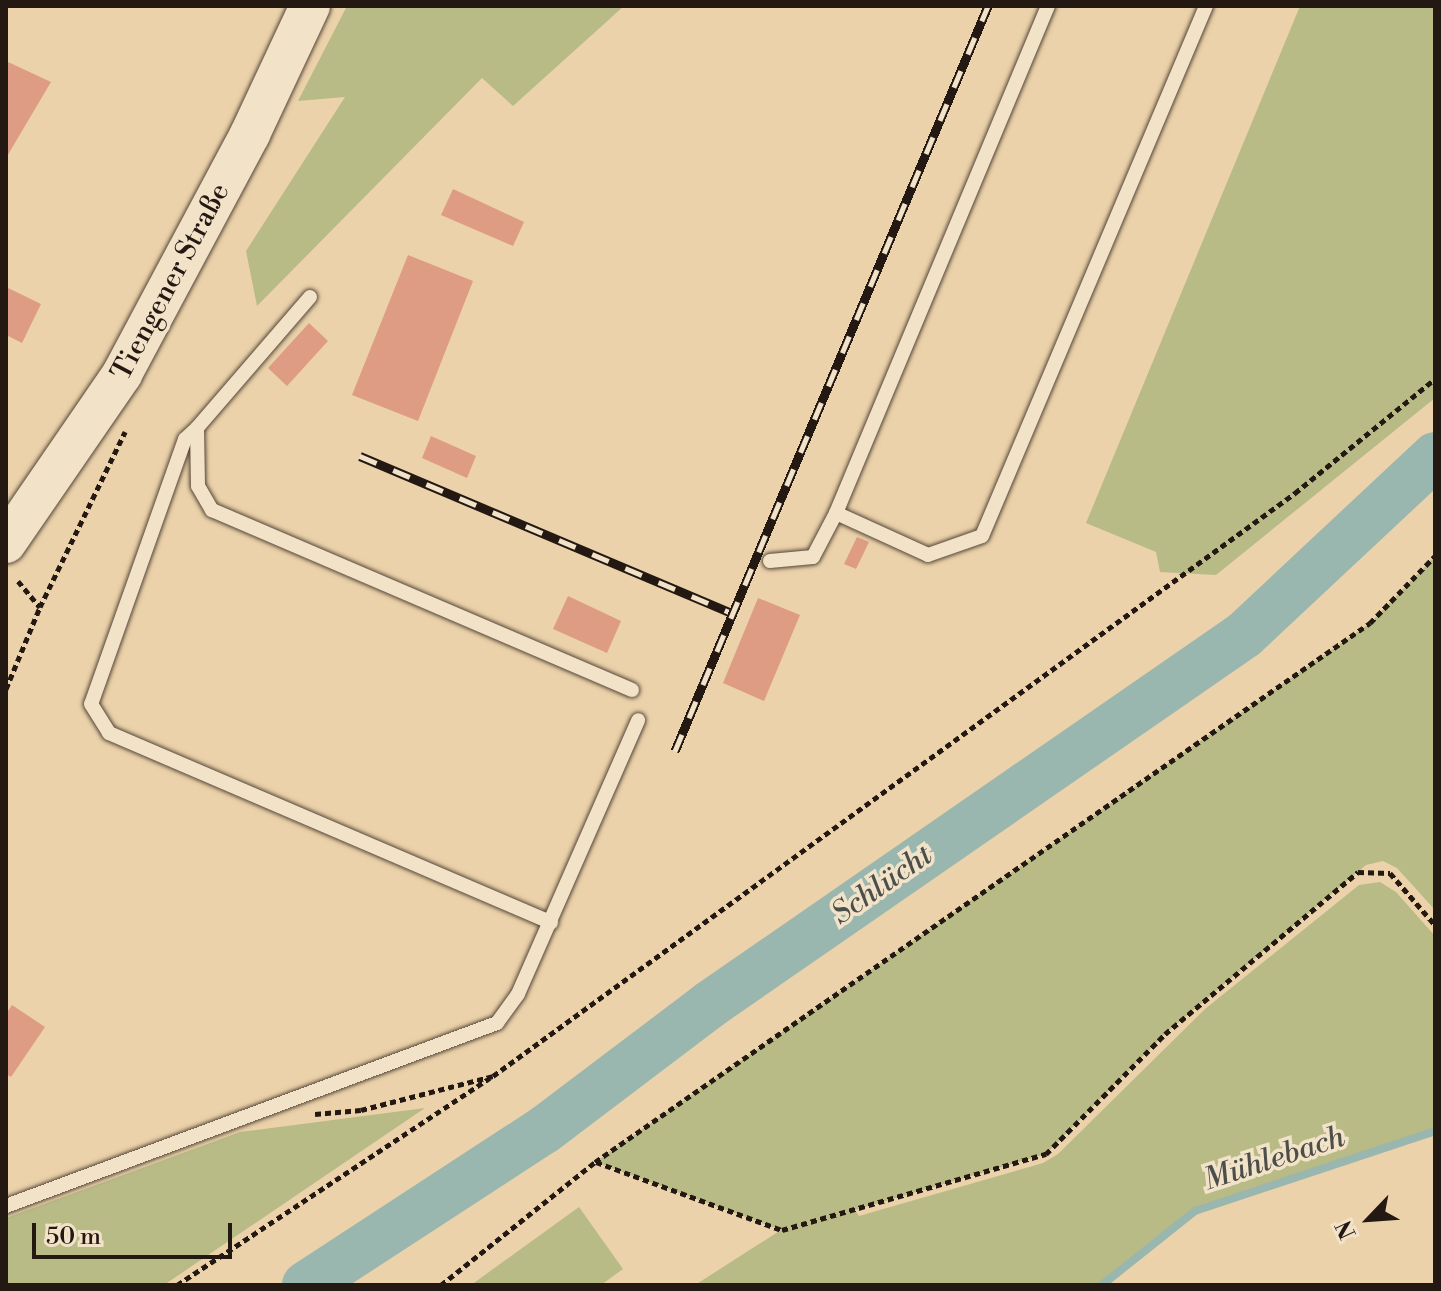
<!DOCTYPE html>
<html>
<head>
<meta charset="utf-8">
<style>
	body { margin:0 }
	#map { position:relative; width:1441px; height:1291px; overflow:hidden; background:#ebd2aa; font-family:"Libre Bodoni",serif }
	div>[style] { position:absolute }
	.green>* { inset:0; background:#b9bb87 }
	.stream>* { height:8px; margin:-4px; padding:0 4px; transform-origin:4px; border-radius:4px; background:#99b6af }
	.river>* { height:48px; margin:-24px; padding:0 24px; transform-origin:24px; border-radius:24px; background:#99b6af }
	.building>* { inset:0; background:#de9c85 }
	.path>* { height:5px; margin-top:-2.5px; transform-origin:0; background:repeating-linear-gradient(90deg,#231812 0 6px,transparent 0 10px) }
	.roads { filter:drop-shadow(0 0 2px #554638) drop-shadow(0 0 2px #554638) }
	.service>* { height:14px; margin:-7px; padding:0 7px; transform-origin:7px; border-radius:7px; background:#f2e2c8 }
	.secondary>* { height:40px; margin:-20px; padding:0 20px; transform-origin:20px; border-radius:20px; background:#f2e2c8 }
	.rail>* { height:9px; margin-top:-4.5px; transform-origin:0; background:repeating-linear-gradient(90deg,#f2e2c8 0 18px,#231812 0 36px); box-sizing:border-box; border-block:2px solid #231812 }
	span { translate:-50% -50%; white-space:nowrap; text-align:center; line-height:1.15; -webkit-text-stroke:7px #f2e2c8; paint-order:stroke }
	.street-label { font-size:28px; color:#231812 }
	.water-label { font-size:30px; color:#4c4f49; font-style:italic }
	.frame { position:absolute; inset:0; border:8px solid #231812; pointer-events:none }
	.north { position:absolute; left:1329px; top:1179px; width:80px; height:80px; -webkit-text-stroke:6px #f2e2c8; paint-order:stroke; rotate:245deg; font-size:22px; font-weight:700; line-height:32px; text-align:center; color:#231812 }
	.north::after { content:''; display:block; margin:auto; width:28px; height:36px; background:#231812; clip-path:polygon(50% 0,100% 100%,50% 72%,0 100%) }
	.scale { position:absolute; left:32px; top:1223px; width:200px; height:36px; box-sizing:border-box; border:4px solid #231812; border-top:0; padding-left:10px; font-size:24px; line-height:28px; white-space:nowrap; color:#231812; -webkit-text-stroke:6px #f2e2c8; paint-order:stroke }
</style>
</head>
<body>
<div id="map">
	<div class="green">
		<div style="clip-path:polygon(347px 6px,624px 6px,513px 106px,482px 78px,257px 306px,246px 251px,345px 97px,298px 101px)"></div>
		<div style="clip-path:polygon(1300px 6px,1435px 6px,1435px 398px,1216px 575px,1160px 572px,1156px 552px,1086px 523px)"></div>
		<div style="clip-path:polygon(1435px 556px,1435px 910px,1397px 868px,1383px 861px,1366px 865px,1165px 1034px,1046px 1154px,855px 1210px,859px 1216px,1043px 1163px,1058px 1154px,1205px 1009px,1359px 885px,1380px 882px,1396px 892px,1435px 936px,1435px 1131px,1195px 1210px,1102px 1285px,695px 1285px,781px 1230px,595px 1162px,1370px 623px)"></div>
		<div style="clip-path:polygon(425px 1108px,164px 1285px,6px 1285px,6px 1218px,240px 1132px)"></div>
		<div style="clip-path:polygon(579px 1207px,623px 1269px,601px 1285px,471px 1285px)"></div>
	</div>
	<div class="stream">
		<div style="left:1102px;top:1285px;width:119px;rotate:-38.5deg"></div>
		<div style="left:1195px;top:1211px;width:253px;rotate:-18.4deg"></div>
	</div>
	<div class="river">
		<div style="left:306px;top:1285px;width:284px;rotate:-33.1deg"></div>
		<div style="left:544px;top:1130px;width:207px;rotate:-37.1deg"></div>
		<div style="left:709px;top:1005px;width:650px;rotate:-34.67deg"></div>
		<div style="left:1244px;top:635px;width:262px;rotate:-43.1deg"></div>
	</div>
	<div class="building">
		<div style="clip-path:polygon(8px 62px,51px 82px,6px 158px,6px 67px)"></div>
		<div style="clip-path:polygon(453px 189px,524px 222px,513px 246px,441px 215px)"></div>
		<div style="clip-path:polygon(408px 255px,473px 281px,418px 421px,352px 395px)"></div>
		<div style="clip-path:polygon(6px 287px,41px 304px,22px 343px,6px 335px)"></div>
		<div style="clip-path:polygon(309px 323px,328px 341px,287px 386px,268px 368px)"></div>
		<div style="clip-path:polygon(431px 436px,476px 456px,467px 478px,422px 458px)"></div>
		<div style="clip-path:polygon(857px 537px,869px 542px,856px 569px,844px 564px)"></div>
		<div style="clip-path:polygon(568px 596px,621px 621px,607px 653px,553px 629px)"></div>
		<div style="clip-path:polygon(758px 598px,800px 615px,764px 701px,723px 683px)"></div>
		<div style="clip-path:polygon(12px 1005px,45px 1027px,11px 1077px,6px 1074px,6px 1014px)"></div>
	</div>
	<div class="path">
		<div style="left:18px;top:581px;width:34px;rotate:50deg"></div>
		<div style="left:6px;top:689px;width:89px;rotate:-67.5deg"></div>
		<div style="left:40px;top:607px;width:195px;rotate:-64.1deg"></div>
		<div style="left:315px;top:1114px;width:46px;rotate:-5deg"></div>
		<div style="left:361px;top:1110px;width:136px;rotate:-14.4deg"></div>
		<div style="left:493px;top:1076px;width:992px;rotate:-36.01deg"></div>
		<div style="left:1295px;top:493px;width:181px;rotate:-39.2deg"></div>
		<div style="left:596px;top:1162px;width:198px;rotate:20.1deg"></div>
		<div style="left:782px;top:1230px;width:275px;rotate:-16.1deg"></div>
		<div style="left:1046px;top:1154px;width:169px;rotate:-45.2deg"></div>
		<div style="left:1165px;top:1034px;width:252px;rotate:-40deg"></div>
		<div style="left:1358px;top:872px;width:32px;rotate:2deg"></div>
		<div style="left:1390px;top:873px;width:69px;rotate:49.1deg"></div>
		<div style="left:177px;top:1285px;width:375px;rotate:-33.5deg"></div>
		<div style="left:441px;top:1285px;width:197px;rotate:-38.6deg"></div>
		<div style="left:595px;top:1162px;width:944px;rotate:-34.82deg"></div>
		<div style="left:1370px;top:623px;width:93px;rotate:-45.9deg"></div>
	</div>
	<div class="roads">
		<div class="service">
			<div style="left:310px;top:297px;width:173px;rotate:130.8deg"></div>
			<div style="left:197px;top:428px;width:58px;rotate:89deg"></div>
			<div style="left:198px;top:486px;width:28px;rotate:60deg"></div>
			<div style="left:212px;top:510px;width:457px;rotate:23.2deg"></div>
			<div style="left:197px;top:428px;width:16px;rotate:137deg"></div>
			<div style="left:185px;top:439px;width:281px;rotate:109.5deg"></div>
			<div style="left:91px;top:704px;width:34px;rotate:58deg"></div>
			<div style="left:109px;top:733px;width:481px;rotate:23.2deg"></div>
			<div style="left:836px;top:513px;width:101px;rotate:24.5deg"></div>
			<div style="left:928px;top:555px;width:57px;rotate:-19.4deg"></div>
			<div style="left:982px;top:536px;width:575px;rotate:-67.09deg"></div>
			<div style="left:770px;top:561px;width:43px;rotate:-5.3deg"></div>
			<div style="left:813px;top:557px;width:50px;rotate:-62.4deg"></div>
			<div style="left:836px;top:513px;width:550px;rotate:-67.31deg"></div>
			<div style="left:6px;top:1206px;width:524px;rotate:-20.44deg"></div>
			<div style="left:497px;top:1023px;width:36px;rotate:-54deg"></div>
			<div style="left:518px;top:994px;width:299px;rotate:-66.3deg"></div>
		</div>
		<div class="secondary">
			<div style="left:6px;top:543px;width:205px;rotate:-55.5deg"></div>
			<div style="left:122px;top:374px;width:272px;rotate:-61.9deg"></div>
			<div style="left:250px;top:134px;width:141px;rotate:-64.9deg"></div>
		</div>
	</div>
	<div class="rail">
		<div style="left:360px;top:456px;width:404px;rotate:22.9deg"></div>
		<div style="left:675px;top:751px;width:808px;rotate:-67.21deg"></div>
	</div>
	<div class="street-label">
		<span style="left:171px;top:282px;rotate:-62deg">Tiengener Straße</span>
	</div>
	<div class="water-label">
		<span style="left:882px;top:885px;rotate:-35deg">Schlücht</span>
		<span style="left:1274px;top:1159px;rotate:-18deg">Mühlebach</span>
	</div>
	<div class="frame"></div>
	<div class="north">N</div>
	<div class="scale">50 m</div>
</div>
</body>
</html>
